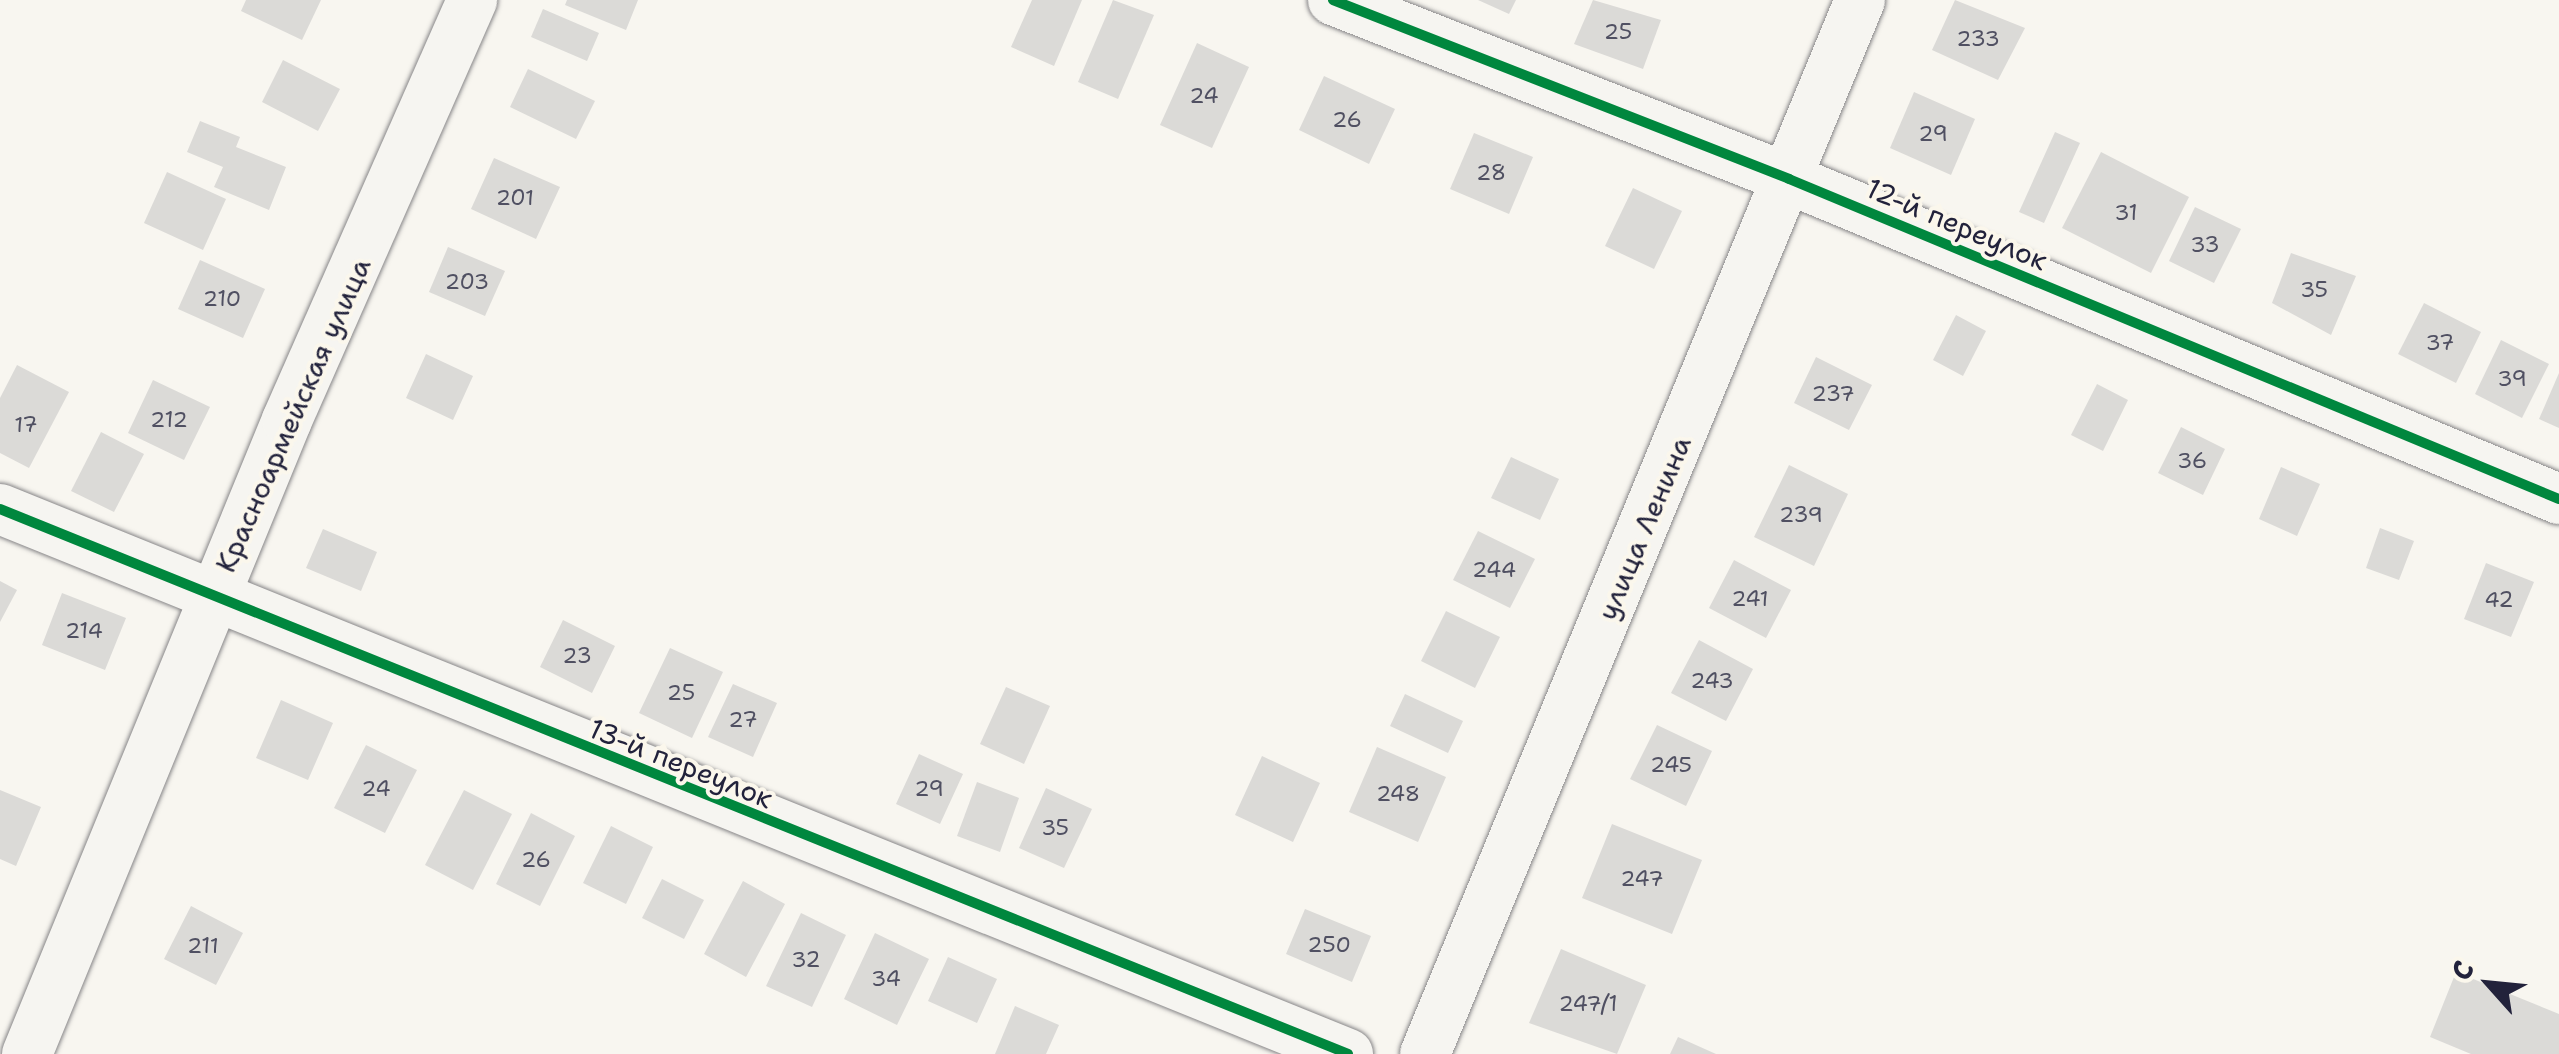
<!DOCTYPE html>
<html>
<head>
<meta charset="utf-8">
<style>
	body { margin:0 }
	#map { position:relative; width:2559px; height:1054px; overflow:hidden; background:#f8f6f0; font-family:"Shantell Sans",sans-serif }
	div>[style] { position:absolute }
	.building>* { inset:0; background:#dbdad7 }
	.roads { filter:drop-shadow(0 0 2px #878688) drop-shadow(0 0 2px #878688) }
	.minor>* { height:50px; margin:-25px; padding:0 25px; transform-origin:25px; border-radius:25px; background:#f6f5f1 }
	.cycleway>* { height:10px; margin:-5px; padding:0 5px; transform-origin:5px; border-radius:5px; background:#00873e }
	span { translate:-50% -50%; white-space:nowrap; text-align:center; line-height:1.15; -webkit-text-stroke:8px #fbf7ec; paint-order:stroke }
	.number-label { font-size:22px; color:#505062 }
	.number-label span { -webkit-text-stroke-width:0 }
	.street-label { font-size:28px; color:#22223b }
	.north { position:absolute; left:2439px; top:934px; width:100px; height:100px; -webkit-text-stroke:8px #fbf7ec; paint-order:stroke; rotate:297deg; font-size:28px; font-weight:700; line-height:40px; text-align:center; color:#22223b }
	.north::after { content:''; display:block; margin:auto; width:35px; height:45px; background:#22223b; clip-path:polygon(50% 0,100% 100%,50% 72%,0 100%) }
</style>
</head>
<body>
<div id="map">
	<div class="building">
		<div style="clip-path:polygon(246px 0,321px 0,302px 40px,241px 11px)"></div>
		<div style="clip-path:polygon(567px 0,638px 0,626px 30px,565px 5px)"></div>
		<div style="clip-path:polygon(1032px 0,1082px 0,1054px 66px,1011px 47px)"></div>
		<div style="clip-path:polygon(1113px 0,1154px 15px,1118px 99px,1078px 82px)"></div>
		<div style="clip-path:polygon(1478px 0,1516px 0,1509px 14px)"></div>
		<div style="clip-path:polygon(1593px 0,1661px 20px,1643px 69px,1574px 44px)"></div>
		<div style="clip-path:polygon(1955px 0,2025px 28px,1998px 80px,1932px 50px)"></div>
		<div style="clip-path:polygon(543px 9px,599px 33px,587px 61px,531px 37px)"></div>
		<div style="clip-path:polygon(1197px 43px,1249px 67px,1212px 148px,1160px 125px)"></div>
		<div style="clip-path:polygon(283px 60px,340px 89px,318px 131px,262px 102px)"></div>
		<div style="clip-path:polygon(528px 69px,595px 101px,576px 139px,510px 107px)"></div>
		<div style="clip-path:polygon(1324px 76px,1395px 109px,1369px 164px,1299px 130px)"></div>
		<div style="clip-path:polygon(1914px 92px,1975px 119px,1951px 175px,1890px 148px)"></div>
		<div style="clip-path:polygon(200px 121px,240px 137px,236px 147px,286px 167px,269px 210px,214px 187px,223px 167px,187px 152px)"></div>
		<div style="clip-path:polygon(2055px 132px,2080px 143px,2044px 223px,2019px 212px)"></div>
		<div style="clip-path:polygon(1474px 133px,1533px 157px,1509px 214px,1450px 189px)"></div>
		<div style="clip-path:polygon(2101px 152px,2189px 197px,2151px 273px,2062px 228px)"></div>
		<div style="clip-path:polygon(494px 158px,560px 187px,536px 239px,471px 209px)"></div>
		<div style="clip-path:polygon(167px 172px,226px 199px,203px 250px,144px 223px)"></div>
		<div style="clip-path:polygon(1633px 188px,1682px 211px,1654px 269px,1605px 246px)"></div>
		<div style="clip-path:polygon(2195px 207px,2241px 229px,2214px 283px,2169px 261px)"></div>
		<div style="clip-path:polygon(448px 247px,505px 271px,485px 316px,429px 292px)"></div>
		<div style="clip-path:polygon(2291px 253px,2356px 276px,2331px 335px,2272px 303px)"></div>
		<div style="clip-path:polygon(200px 260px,265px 289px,243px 338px,178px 309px)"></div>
		<div style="clip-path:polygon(2424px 303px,2481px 332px,2456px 383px,2398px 354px)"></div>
		<div style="clip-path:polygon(1956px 315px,1986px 331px,1963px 376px,1933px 360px)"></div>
		<div style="clip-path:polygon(2501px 340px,2549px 364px,2522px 418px,2475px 394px)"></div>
		<div style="clip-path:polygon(426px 354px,473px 376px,453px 420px,406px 398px)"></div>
		<div style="clip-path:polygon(1816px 357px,1872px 385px,1849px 430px,1794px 403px)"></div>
		<div style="clip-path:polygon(17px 365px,69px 392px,29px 468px,0 453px,0 398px)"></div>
		<div style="clip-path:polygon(2559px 373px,2559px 428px,2539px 419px)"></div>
		<div style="clip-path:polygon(153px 380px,210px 407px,184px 460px,128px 433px)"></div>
		<div style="clip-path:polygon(2097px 384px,2128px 400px,2103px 451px,2071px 435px)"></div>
		<div style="clip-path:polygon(2181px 427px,2225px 449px,2203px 495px,2158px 473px)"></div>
		<div style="clip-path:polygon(101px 432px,144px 454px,114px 512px,71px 491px)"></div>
		<div style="clip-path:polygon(1511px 457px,1559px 479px,1540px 520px,1491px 498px)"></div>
		<div style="clip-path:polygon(1789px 465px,1848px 494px,1814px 566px,1754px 537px)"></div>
		<div style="clip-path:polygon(2281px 467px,2320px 484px,2297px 536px,2259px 519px)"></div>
		<div style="clip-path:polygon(2380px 528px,2414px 541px,2399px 580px,2366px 568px)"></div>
		<div style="clip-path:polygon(323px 529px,377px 552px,361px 591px,306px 568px)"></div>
		<div style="clip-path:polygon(1478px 531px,1535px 559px,1510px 608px,1453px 580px)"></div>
		<div style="clip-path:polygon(1734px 560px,1791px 590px,1766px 638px,1709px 608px)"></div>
		<div style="clip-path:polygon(2486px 563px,2534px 582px,2511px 637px,2464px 619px)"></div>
		<div style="clip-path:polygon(0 581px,17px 590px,0 622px)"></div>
		<div style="clip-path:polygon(62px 593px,126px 618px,105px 670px,42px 645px)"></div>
		<div style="clip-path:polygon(1446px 611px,1500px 637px,1475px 688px,1421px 661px)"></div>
		<div style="clip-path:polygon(563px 620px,615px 646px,592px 693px,540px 667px)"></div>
		<div style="clip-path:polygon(1699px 640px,1753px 669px,1726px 721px,1671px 693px)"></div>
		<div style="clip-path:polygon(670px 648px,723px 672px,692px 738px,639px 713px)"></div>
		<div style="clip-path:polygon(733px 684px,777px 703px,753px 757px,708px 737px)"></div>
		<div style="clip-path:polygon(1006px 687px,1050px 706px,1024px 764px,980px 744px)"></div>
		<div style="clip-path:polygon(1405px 694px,1463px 721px,1448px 753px,1390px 726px)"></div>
		<div style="clip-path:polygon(281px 700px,333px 723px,308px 780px,256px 758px)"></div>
		<div style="clip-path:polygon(1657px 725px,1712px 751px,1686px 806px,1630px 779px)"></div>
		<div style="clip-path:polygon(366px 745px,417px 770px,385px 833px,334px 808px)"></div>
		<div style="clip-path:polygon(1377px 747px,1446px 777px,1418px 842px,1349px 812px)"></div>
		<div style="clip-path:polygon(919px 754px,963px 774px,940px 824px,896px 804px)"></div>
		<div style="clip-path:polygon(1262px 756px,1320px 783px,1293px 842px,1235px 815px)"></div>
		<div style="clip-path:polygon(977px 782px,1019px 798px,1000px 852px,957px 836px)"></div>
		<div style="clip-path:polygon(1046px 788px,1092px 809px,1064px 868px,1019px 848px)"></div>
		<div style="clip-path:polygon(0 790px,41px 807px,16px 866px,0 859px)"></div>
		<div style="clip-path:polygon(464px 790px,512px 814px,473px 890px,425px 865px)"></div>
		<div style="clip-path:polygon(531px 813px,575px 836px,540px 906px,496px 884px)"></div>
		<div style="clip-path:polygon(1612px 824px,1702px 860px,1672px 934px,1582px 898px)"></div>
		<div style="clip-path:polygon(611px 826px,653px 847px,626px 904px,583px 883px)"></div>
		<div style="clip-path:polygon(662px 879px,704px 900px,684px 939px,642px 918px)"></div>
		<div style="clip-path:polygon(743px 881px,785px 904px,746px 977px,704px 954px)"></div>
		<div style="clip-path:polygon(191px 906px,243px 933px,216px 985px,164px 959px)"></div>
		<div style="clip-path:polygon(1305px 909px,1371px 936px,1352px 982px,1286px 954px)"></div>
		<div style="clip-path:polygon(801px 913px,846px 935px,812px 1007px,766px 986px)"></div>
		<div style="clip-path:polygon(875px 933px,929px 959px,897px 1025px,844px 999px)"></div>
		<div style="clip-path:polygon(1561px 949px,1646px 985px,1617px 1054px,1529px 1023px)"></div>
		<div style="clip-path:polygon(948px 957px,997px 979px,977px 1023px,928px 1001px)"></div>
		<div style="clip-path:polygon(2456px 972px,2559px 1014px,2559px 1054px,2471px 1054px,2430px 1037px)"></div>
		<div style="clip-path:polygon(1015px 1006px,1059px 1025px,1046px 1054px,995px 1054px)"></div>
		<div style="clip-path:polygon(1678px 1037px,1716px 1054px,1670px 1054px)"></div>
	</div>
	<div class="roads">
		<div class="minor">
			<div style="left:1333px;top:0;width:490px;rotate:21.4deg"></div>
			<div style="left:1789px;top:179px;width:834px;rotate:22.57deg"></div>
			<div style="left:0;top:509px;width:1454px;rotate:22.01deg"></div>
			<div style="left:27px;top:1054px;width:685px;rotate:-67.7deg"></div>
			<div style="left:287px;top:420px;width:459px;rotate:-66.2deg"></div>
			<div style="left:1425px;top:1054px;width:1140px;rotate:-67.57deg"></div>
		</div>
	</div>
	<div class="cycleway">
		<div style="left:1333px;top:0;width:490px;rotate:21.4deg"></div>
		<div style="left:1789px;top:179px;width:834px;rotate:22.57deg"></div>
		<div style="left:0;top:509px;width:1454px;rotate:22.01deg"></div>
	</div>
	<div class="number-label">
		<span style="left:1618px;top:32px">25</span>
		<span style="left:1978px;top:39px">233</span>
		<span style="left:1204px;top:96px">24</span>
		<span style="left:1347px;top:120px">26</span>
		<span style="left:1933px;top:134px">29</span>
		<span style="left:1491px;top:173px">28</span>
		<span style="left:515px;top:198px">201</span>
		<span style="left:2126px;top:213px">31</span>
		<span style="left:2205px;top:245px">33</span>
		<span style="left:467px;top:282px">203</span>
		<span style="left:2314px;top:290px">35</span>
		<span style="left:222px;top:299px">210</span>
		<span style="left:2440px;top:343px">37</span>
		<span style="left:2512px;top:379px">39</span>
		<span style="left:1833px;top:394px">237</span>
		<span style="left:169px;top:420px">212</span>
		<span style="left:26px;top:425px">17</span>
		<span style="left:2192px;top:461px">36</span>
		<span style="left:1801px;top:515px">239</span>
		<span style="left:1494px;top:570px">244</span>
		<span style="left:1750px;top:599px">241</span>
		<span style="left:2499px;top:600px">42</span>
		<span style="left:84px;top:631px">214</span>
		<span style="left:577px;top:656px">23</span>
		<span style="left:1712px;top:681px">243</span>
		<span style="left:681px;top:693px">25</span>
		<span style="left:743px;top:720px">27</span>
		<span style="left:1671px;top:765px">245</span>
		<span style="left:376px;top:789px">24</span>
		<span style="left:929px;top:789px">29</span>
		<span style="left:1398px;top:794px">248</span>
		<span style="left:1055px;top:828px">35</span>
		<span style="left:536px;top:860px">26</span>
		<span style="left:1642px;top:879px">247</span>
		<span style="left:1329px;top:945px">250</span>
		<span style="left:203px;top:946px">211</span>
		<span style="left:806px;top:960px">32</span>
		<span style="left:886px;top:979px">34</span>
		<span style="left:1588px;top:1004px">247/1</span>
	</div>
	<div class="street-label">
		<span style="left:1957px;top:224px;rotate:23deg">12-й переулок</span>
		<span style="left:293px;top:415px;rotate:-66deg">Красноармейская улица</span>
		<span style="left:1644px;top:528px;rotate:-67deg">улица Ленина</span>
		<span style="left:681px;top:763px;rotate:22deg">13-й переулок</span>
	</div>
	<div class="north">С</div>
</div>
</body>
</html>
